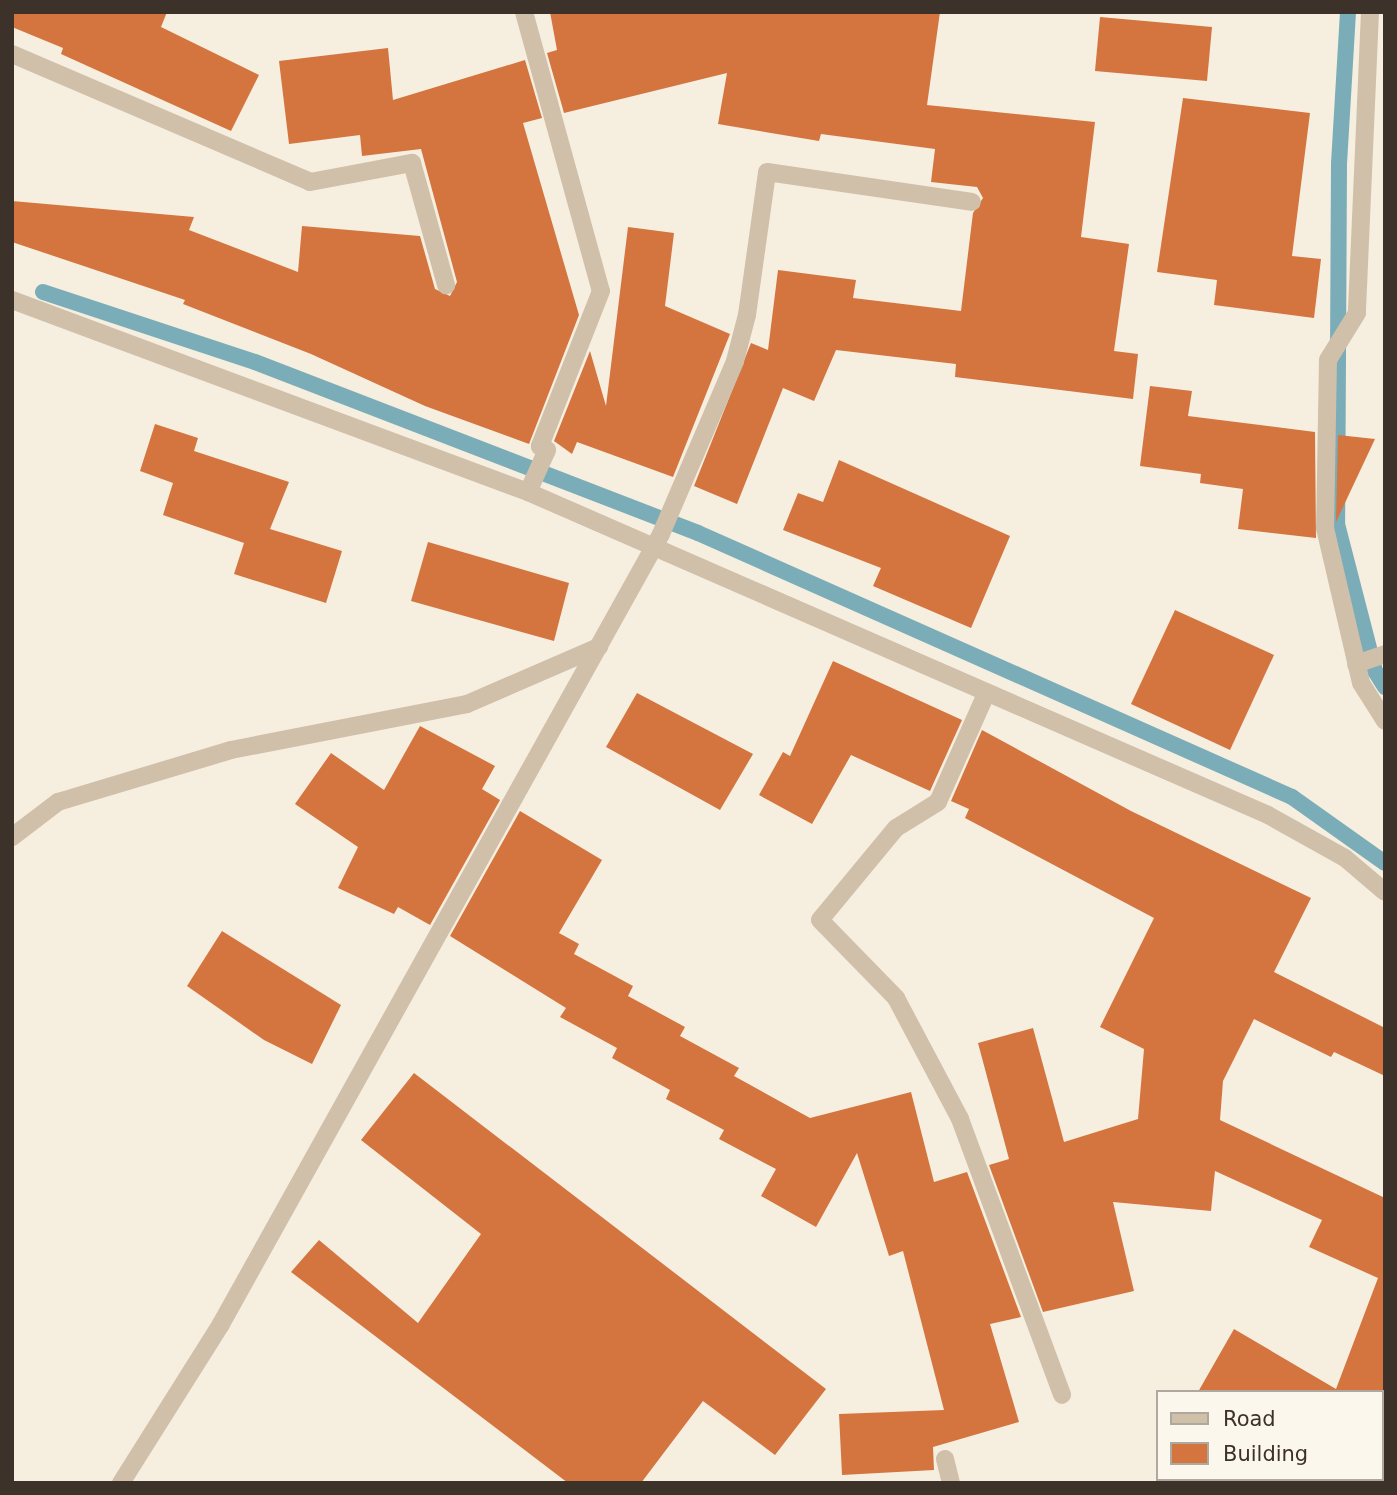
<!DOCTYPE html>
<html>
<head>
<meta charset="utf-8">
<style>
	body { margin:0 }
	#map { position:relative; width:1397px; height:1495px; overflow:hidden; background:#f6eedf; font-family:"DejaVu Sans",sans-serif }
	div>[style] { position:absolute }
	.stream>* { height:16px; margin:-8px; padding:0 8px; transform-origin:8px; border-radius:8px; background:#7aadb7 }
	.building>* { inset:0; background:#d4753f }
	.minor>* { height:18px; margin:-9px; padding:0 9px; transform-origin:9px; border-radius:9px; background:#d0bfa9 }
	span { translate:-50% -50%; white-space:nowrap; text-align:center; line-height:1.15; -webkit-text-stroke:6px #fcf7ed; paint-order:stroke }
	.frame { position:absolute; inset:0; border:14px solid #3c3229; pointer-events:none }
	.legend { position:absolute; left:1156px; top:1390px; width:228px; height:91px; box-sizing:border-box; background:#fcf7ed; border:2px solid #afa89f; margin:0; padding:9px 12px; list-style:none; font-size:21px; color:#3c3229 }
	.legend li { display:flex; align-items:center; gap:14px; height:35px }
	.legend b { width:35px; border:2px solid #afa89f }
</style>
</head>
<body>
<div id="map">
	<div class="stream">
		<div style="left:1348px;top:12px;width:152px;rotate:93.4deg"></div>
		<div style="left:1339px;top:164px;width:360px;rotate:90.3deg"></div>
		<div style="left:1337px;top:524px;width:152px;rotate:75.5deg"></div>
		<div style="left:1375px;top:671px;width:19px;rotate:58deg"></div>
		<div style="left:43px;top:292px;width:223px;rotate:18.3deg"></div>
		<div style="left:255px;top:362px;width:475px;rotate:21.1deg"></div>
		<div style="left:698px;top:533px;width:650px;rotate:23.96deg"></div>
		<div style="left:1292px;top:797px;width:114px;rotate:35.4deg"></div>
	</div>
	<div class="building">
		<div style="clip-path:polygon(12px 12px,167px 12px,161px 27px,259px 75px,231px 131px,61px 54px,63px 48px,12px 27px)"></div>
		<div style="clip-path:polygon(550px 12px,940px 12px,927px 105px,1095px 122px,1081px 237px,1129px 244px,1114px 351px,1138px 354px,1133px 399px,955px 377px,956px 364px,836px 350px,814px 401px,783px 388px,737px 504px,694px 486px,751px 343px,768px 350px,778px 270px,856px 280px,853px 298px,961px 311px,973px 213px,983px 198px,977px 187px,931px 182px,935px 149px,821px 134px,819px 141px,718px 124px,727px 73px,564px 113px,547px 53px,557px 50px)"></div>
		<div style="clip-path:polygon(1100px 17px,1212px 27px,1207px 81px,1095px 71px)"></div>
		<div style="clip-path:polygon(388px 48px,393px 100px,525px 60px,542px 118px,523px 123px,579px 315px,529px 444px,425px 406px,311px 354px,183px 304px,185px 300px,12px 242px,12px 201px,194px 217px,189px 230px,298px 272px,302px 226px,420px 236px,435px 289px,450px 296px,457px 282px,421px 149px,362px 156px,360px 135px,289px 144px,279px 61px)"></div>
		<div style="clip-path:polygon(1183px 98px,1310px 113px,1292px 256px,1321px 259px,1314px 318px,1214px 305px,1217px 280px,1157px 272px)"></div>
		<div style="clip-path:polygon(628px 227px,674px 233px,665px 306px,730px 334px,673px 477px,577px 442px,572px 454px,554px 441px,590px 351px,606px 406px)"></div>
		<div style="clip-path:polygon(1150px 386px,1192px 391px,1188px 416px,1315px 432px,1316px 538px,1238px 529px,1243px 489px,1200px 483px,1201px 474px,1140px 466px)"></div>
		<div style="clip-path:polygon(155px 424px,198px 438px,194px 451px,289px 482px,270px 529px,342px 551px,326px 603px,234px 574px,244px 543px,163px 515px,173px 483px,140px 471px)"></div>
		<div style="clip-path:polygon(1338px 435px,1375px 439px,1336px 522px)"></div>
		<div style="clip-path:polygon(839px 460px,1010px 536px,971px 628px,873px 586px,881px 568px,783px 530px,798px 493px,823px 502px)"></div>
		<div style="clip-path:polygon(428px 542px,569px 583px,554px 641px,411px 601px)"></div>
		<div style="clip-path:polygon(1175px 610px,1274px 655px,1230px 750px,1131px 704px)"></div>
		<div style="clip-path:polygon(833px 661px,962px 720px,930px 791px,851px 755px,812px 824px,759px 795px,783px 752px,790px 756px)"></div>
		<div style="clip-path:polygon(637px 693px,753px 754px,720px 810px,606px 747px)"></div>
		<div style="clip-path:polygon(420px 726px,495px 766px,482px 789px,500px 800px,430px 925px,398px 907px,394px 914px,338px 888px,358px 847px,295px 804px,331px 753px,384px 790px)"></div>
		<div style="clip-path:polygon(982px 730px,1131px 811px,1311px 898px,1274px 972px,1385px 1028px,1385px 1076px,1334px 1052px,1331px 1057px,1254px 1019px,1223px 1081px,1220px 1120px,1385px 1198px,1385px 1392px,1198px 1392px,1234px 1329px,1336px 1389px,1378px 1278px,1309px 1247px,1322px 1220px,1215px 1171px,1211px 1211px,1113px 1202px,1134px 1291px,1043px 1312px,989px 1165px,1009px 1159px,978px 1043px,1033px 1028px,1064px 1142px,1138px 1119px,1144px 1049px,1100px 1027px,1154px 918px,965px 818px,969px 809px,951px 801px)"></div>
		<div style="clip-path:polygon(520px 811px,602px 860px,559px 933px,579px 944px,574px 954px,633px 986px,628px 996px,685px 1027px,680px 1036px,739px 1068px,734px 1076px,810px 1118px,911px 1092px,934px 1182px,967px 1172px,1021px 1317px,990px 1324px,1019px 1422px,933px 1447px,934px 1470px,842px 1475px,839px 1414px,944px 1410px,903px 1251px,889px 1256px,857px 1153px,816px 1227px,761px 1196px,776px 1169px,719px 1139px,724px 1130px,666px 1099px,670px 1090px,612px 1058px,617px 1048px,560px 1017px,566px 1008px,450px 936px)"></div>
		<div style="clip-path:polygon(222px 931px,341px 1005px,312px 1064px,264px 1040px,187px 986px)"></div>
		<div style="clip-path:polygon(414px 1073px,826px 1389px,775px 1455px,703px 1401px,641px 1483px,568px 1483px,291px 1272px,319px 1240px,418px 1323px,481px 1234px,361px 1140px)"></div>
	</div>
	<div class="minor">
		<div style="left:524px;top:12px;width:289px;rotate:74.6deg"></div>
		<div style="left:601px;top:291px;width:167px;rotate:111.5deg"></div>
		<div style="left:540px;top:446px;width:8px;rotate:30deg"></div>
		<div style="left:547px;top:450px;width:46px;rotate:114.3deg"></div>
		<div style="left:1370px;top:12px;width:301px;rotate:92.5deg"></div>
		<div style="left:1357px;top:313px;width:55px;rotate:121.7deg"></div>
		<div style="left:1328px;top:360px;width:168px;rotate:91deg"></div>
		<div style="left:1325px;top:528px;width:159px;rotate:76.9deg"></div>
		<div style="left:1361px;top:683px;width:45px;rotate:57.7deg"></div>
		<div style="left:12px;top:54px;width:324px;rotate:23.2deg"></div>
		<div style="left:310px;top:182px;width:104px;rotate:-10.6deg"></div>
		<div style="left:412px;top:163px;width:127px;rotate:74.4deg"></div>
		<div style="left:12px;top:300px;width:551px;rotate:20.41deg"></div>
		<div style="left:528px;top:492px;width:807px;rotate:23.58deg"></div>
		<div style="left:1268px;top:815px;width:88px;rotate:29.2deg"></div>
		<div style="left:1345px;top:858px;width:52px;rotate:40.4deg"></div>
		<div style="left:1356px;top:664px;width:31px;rotate:-19deg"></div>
		<div style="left:986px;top:694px;width:118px;rotate:114deg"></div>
		<div style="left:938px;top:802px;width:49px;rotate:148.2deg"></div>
		<div style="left:896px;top:828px;width:119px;rotate:129.6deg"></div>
		<div style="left:820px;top:920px;width:109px;rotate:45.7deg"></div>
		<div style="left:896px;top:998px;width:137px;rotate:62.1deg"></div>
		<div style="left:960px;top:1119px;width:294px;rotate:69.7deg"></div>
		<div style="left:12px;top:837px;width:58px;rotate:-37.3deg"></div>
		<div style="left:58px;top:802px;width:181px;rotate:-16.7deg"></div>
		<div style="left:231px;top:750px;width:240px;rotate:-11deg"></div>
		<div style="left:467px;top:704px;width:144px;rotate:-23.4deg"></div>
		<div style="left:945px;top:1459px;width:25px;rotate:76deg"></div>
		<div style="left:121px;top:1483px;width:188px;rotate:-57.8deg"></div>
		<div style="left:221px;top:1324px;width:904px;rotate:-60.88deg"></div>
		<div style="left:661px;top:534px;width:188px;rotate:-66.8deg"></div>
		<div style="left:735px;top:361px;width:48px;rotate:-75.4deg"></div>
		<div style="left:747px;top:315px;width:144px;rotate:-82deg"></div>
		<div style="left:767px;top:172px;width:207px;rotate:8.3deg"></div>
	</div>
	<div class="frame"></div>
	<ul class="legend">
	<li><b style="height:9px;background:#d0bfa9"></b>Road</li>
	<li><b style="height:19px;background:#d4753f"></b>Building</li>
	</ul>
</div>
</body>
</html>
